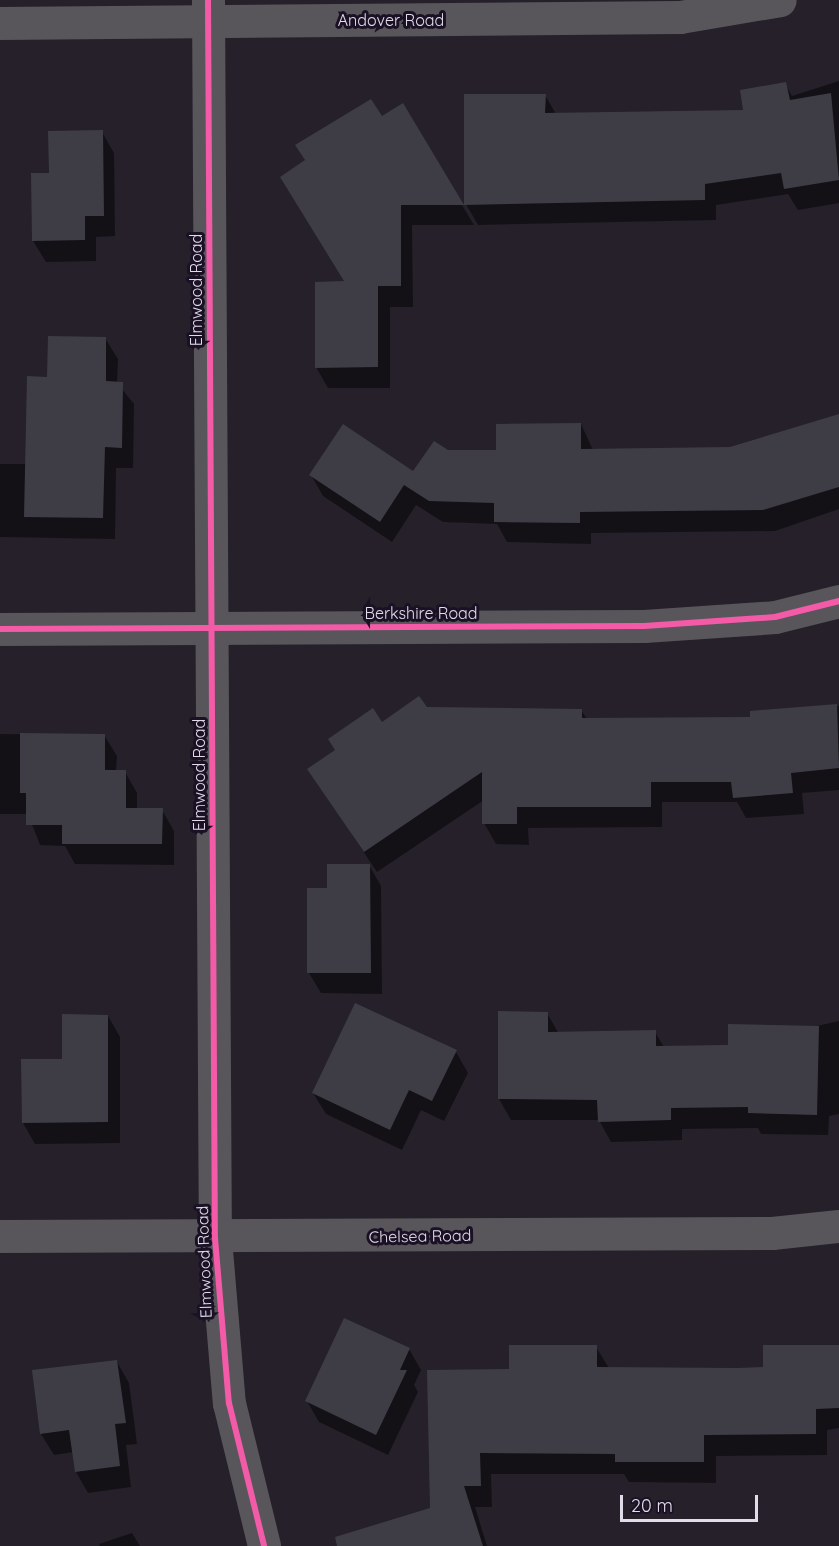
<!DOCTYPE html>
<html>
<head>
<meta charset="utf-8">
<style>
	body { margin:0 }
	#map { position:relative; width:839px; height:1546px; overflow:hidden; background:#25202a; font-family:Quicksand,sans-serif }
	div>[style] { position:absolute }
	.shadow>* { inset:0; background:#0007 }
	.building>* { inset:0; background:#3e3d46 }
	.minor>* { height:33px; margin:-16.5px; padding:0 16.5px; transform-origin:16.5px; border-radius:16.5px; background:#59565b }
	.cycleway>* { height:6px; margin:-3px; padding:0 3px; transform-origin:3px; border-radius:3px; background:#f35aa7 }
	span { translate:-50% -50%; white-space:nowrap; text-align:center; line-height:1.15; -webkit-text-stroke:6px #1a1125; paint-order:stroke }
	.street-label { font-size:16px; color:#e1dcea }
	.scale { position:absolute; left:620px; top:1495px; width:138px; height:27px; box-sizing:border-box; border:3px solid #e1dcea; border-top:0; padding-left:8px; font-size:18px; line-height:21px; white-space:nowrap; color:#e1dcea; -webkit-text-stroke:4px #1a1125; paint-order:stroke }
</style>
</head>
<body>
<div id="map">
	<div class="shadow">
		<div style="clip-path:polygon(839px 81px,839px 203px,798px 210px,788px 194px,716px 205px,716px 220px,478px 225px,466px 204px,545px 95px,556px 114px,745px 112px,785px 84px,792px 96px)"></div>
		<div style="clip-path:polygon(402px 105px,474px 225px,412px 225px,413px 307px,390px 307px,390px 388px,328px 388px,316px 367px,345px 282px,381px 118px)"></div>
		<div style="clip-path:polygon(102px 132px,114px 153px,115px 236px,96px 237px,96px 261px,46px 262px,33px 241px,32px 174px,50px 174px)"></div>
		<div style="clip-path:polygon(105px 338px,118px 359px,117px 383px,134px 404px,133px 468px,116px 468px,115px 539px,0 537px,0 464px,27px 464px)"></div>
		<div style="clip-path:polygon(839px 415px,839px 509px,775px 531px,591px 533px,591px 544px,507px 542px,497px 524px,443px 522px,416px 505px,392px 542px,323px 496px,311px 475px,414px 473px,447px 451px,497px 451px,581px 424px,593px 450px,730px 449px)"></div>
		<div style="clip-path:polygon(839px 706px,839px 790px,802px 793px,804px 814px,746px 818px,737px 802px,662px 802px,662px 827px,528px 828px,529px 845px,496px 844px,484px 823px,484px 800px,377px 872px,309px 770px,382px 724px,426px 708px,581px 710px,587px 719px,752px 718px,752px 713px)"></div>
		<div style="clip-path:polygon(0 734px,104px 735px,117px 756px,116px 771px,125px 772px,137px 793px,137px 810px,162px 810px,174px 831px,174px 865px,75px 864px,65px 846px,40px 845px,28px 814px,0 814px)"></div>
		<div style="clip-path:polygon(369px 865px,381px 886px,382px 994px,321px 993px,309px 973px,329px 889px)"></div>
		<div style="clip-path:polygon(547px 1013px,559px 1034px,655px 1032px,664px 1047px,729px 1046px,839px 1021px,839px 1114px,829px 1116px,828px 1135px,761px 1134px,758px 1128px,682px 1129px,682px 1140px,611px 1142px,599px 1120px,511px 1120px,499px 1099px)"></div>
		<div style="clip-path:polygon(108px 1016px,120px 1037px,120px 1143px,35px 1144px,23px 1123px,63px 1061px)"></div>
		<div style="clip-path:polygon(456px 1052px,468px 1073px,444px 1121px,421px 1110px,402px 1150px,326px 1114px,313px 1093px)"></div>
		<div style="clip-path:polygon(596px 1347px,609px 1368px,765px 1369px,839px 1347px,839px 1428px,827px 1430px,827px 1455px,716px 1456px,716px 1483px,629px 1482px,624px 1474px,491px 1474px,492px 1507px,475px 1507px,487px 1546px,390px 1546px,431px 1509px,511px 1370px)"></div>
		<div style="clip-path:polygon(409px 1349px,421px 1370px,414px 1385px,418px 1392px,388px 1455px,319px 1422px,307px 1401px)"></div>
		<div style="clip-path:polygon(117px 1362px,129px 1383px,137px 1444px,126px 1445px,131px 1487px,88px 1493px,76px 1472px,74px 1452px,54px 1455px,41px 1434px)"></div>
		<div style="clip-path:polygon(132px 1533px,140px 1546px,100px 1546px,99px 1544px)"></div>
	</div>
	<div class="building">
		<div style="clip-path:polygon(786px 82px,790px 100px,831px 93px,839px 180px,784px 189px,781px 173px,705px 184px,705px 200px,464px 205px,464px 94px,546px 94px,545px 113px,743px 110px,740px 90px)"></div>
		<div style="clip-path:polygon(371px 99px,382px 116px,403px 103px,464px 205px,401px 205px,401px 286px,378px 286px,378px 367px,315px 368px,315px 282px,344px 281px,280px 177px,305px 160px,295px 145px)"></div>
		<div style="clip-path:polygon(103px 130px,104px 216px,85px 216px,85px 240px,32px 241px,31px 173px,49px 173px,48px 131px)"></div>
		<div style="clip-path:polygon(48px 336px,106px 337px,106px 381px,123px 382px,122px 448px,105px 447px,103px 518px,24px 517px,27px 376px,47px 377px)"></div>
		<div style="clip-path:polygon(839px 414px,839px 487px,763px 510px,580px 512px,580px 523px,494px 522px,494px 503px,429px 501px,404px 485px,380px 522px,309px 475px,343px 424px,413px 471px,434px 441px,448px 450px,496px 450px,496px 424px,581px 423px,581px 449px,730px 447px)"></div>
		<div style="clip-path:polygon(419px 696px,427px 707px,582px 709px,582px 718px,750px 717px,750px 711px,837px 704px,839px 768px,791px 773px,793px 793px,733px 798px,731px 782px,651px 782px,651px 807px,517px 807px,517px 824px,482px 824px,482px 772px,364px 852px,307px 769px,335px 750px,328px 739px,373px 708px,382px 722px)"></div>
		<div style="clip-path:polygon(20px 733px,105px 734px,105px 770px,126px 770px,126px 808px,163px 808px,162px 844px,62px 844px,62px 825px,26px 825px,26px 793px,20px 793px)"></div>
		<div style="clip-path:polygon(327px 864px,370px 864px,371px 973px,307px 973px,307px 888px,327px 888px)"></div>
		<div style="clip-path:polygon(355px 1003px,457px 1050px,432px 1101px,409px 1090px,390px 1130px,312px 1093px)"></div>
		<div style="clip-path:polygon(498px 1011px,548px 1012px,548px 1032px,656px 1030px,656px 1046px,728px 1045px,728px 1024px,819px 1026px,817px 1115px,748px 1113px,748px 1107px,671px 1108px,671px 1120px,598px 1122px,597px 1100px,498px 1099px)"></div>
		<div style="clip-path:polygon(62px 1014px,108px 1015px,108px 1122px,22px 1123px,21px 1059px,62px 1059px)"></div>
		<div style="clip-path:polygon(344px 1318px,410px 1348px,400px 1370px,407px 1370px,376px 1435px,305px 1401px)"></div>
		<div style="clip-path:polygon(509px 1345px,597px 1345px,597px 1367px,738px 1368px,763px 1367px,763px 1345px,839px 1345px,839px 1408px,816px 1409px,816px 1434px,704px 1435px,704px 1462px,615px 1462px,615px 1454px,480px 1453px,481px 1486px,464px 1486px,483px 1546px,337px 1546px,335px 1537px,430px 1508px,427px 1370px,509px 1369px)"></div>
		<div style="clip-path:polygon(117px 1360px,126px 1423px,115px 1424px,120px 1466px,75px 1472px,69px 1430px,40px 1434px,32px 1370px)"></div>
	</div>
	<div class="minor">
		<div style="left:208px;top:0;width:1238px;rotate:89.68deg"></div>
		<div style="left:215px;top:1238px;width:166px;rotate:85.2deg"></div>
		<div style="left:229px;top:1403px;width:147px;rotate:76.2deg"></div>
		<div style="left:0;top:23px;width:680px;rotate:-0.51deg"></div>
		<div style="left:680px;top:17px;width:101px;rotate:-9.6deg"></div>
		<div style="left:0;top:629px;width:644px;rotate:-0.27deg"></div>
		<div style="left:644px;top:626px;width:131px;rotate:-3.9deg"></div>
		<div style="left:775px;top:617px;width:66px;rotate:-14deg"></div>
		<div style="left:0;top:1236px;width:772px;rotate:-0.22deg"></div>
		<div style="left:772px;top:1233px;width:67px;rotate:-6deg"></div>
	</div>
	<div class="cycleway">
		<div style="left:208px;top:0;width:1238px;rotate:89.68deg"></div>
		<div style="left:215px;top:1238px;width:166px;rotate:85.2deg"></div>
		<div style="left:229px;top:1403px;width:147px;rotate:76.2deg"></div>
		<div style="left:0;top:629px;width:644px;rotate:-0.27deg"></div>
		<div style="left:644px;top:626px;width:131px;rotate:-3.9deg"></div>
		<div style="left:775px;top:617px;width:66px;rotate:-14deg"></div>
	</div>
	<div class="street-label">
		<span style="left:391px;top:20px">Andover Road</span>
		<span style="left:196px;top:290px;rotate:-90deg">Elmwood Road</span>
		<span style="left:421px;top:613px">Berkshire Road</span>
		<span style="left:199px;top:775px;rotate:-90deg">Elmwood Road</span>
		<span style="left:420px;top:1236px;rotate:-1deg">Chelsea Road</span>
		<span style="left:204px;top:1262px;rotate:-92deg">Elmwood Road</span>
	</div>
	<div class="scale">20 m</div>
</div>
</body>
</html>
